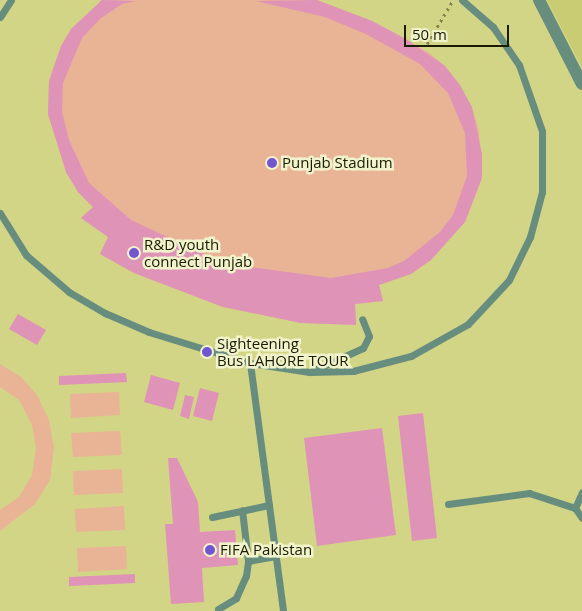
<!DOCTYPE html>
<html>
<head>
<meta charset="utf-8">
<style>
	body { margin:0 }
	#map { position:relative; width:582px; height:611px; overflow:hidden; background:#d3d586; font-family:"Open Sans",sans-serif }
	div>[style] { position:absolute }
	.built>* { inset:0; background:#cacc74 }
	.green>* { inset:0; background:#e9b396 }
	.building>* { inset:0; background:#de93b7 }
	.path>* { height:2.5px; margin-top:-1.25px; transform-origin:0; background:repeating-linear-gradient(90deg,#84864d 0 2.5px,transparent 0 6.5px) }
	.lane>* { height:7px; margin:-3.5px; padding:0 3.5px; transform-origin:3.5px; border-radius:3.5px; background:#668d7e }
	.street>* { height:12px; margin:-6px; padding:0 6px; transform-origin:6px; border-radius:6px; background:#668d7e }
	.dots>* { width:14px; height:14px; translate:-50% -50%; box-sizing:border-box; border:2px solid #f1f3cd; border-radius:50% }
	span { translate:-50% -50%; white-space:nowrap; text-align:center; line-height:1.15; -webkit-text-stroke:5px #f1f3cd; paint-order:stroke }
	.poi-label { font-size:15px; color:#1b1b00 }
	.left { translate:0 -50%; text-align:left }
	.scale { position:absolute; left:404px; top:25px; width:105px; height:22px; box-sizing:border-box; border:2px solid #1b1b00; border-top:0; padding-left:6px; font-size:15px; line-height:18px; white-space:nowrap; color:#1b1b00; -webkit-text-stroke:4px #f1f3cd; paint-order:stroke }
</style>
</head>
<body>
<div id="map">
	<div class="built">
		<div style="clip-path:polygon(547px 0,582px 0,582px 67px)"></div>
	</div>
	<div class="green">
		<div style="clip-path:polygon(102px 0,317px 0,372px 21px,428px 52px,445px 66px,472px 107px,479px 130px,482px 178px,465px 222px,431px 260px,411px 274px,379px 285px,383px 301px,355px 304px,356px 325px,301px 323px,223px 307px,134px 273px,100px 254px,108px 237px,81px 218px,93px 207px,78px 192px,66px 172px,48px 114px,49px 81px,61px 46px,71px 29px)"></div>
		<div style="clip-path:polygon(0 364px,21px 377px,37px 395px,49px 420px,54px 448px,50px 480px,35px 504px,0 531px,0 510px,19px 497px,32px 475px,36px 448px,32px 425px,19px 400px,0 387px)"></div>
		<div style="clip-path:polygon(119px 392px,120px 415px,71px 418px,70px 394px)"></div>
		<div style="clip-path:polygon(120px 431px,122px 455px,73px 457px,71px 433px)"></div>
		<div style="clip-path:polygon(122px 469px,123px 493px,74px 495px,73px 471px)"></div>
		<div style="clip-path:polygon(124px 506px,125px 530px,76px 532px,75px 509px)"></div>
		<div style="clip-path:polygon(126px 546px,127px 569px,78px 572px,77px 548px)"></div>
	</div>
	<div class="building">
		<div style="clip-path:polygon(102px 0,136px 1px,122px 4px,101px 18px,82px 38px,63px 83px,62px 112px,69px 140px,89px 183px,131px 220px,206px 255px,250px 267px,331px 278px,388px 268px,404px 261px,440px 232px,453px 215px,467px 176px,465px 133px,448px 93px,420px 64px,366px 34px,325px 17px,256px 1px,317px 0,372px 21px,406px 39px,445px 66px,460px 85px,472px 107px,482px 154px,482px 178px,465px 222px,431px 260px,411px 274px,379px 285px,383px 301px,355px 304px,356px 325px,301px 323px,223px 307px,134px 273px,100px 254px,108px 237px,81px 218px,93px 207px,78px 192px,66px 172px,48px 114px,49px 81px,61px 46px,71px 29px)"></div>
		<div style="clip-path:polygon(18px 314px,46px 330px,37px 345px,9px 329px)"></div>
		<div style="clip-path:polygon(126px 373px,127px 382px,59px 385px,59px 376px)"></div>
		<div style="clip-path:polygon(151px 375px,180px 383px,173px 410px,144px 402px)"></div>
		<div style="clip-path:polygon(200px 388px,219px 393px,212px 421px,193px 416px)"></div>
		<div style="clip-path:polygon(185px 395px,194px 397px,189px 419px,180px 416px)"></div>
		<div style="clip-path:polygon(423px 413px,437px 538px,412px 541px,398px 416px)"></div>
		<div style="clip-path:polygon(382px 428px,396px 535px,317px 546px,304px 438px)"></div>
		<div style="clip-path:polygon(168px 458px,177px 458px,198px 502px,200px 532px,235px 530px,238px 565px,202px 568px,204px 602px,171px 604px,165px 524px,173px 524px)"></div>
		<div style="clip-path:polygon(135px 574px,135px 583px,69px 586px,69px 577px)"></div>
	</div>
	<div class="path">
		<div style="left:427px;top:44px;width:51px;rotate:-59.4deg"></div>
	</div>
	<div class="lane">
		<div style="left:0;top:17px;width:20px;rotate:-57deg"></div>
		<div style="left:0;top:213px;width:49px;rotate:58.2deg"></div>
		<div style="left:26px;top:255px;width:57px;rotate:40.7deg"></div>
		<div style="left:69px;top:292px;width:42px;rotate:30.3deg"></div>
		<div style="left:105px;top:313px;width:48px;rotate:23.4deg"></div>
		<div style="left:149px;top:332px;width:106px;rotate:17.1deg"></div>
		<div style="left:250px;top:363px;width:60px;rotate:8.7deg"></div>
		<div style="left:309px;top:372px;width:44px;rotate:-1.3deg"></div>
		<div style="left:353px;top:371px;width:60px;rotate:-14.5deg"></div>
		<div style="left:411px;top:356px;width:65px;rotate:-29.3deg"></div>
		<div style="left:468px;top:324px;width:60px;rotate:-47deg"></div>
		<div style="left:509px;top:280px;width:48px;rotate:-64deg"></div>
		<div style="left:530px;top:237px;width:47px;rotate:-75.1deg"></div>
		<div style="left:542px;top:192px;width:61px;rotate:-90deg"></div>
		<div style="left:542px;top:131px;width:70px;rotate:-109.2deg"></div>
		<div style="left:519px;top:65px;width:46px;rotate:-124.4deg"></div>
		<div style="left:493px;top:27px;width:41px;rotate:-138.9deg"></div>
		<div style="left:250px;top:363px;width:250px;rotate:82.4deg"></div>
		<div style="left:310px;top:372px;width:58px;rotate:-24.4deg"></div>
		<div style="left:363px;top:348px;width:13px;rotate:-63deg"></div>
		<div style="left:369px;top:336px;width:18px;rotate:-112deg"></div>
		<div style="left:448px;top:504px;width:82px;rotate:-7.7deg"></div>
		<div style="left:529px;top:493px;width:48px;rotate:18.1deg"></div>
		<div style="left:575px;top:508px;width:12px;rotate:55deg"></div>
		<div style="left:575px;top:508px;width:17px;rotate:-66deg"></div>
		<div style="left:212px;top:517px;width:58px;rotate:-11.9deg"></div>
		<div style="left:248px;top:561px;width:28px;rotate:-10deg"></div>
		<div style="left:218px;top:609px;width:21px;rotate:-31deg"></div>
		<div style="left:236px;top:598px;width:24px;rotate:-66deg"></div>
		<div style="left:246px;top:576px;width:15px;rotate:-82deg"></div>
		<div style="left:248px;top:561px;width:51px;rotate:-96.7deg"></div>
	</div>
	<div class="street">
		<div style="left:539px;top:0;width:94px;rotate:62.9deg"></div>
	</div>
	<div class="dots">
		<div style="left:272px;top:163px;background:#7256d0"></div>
		<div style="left:134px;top:253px;background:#7256d0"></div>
		<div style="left:207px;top:352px;background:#7256d0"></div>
		<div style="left:210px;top:550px;background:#7256d0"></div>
	</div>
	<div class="poi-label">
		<span class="left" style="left:282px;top:163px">Punjab Stadium</span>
		<span class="left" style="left:144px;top:253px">R&amp;D youth<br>connect Punjab</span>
		<span class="left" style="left:217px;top:352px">Sighteening<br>Bus LAHORE TOUR</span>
		<span class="left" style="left:220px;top:550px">FIFA Pakistan</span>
	</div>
	<div class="scale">50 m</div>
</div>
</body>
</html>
